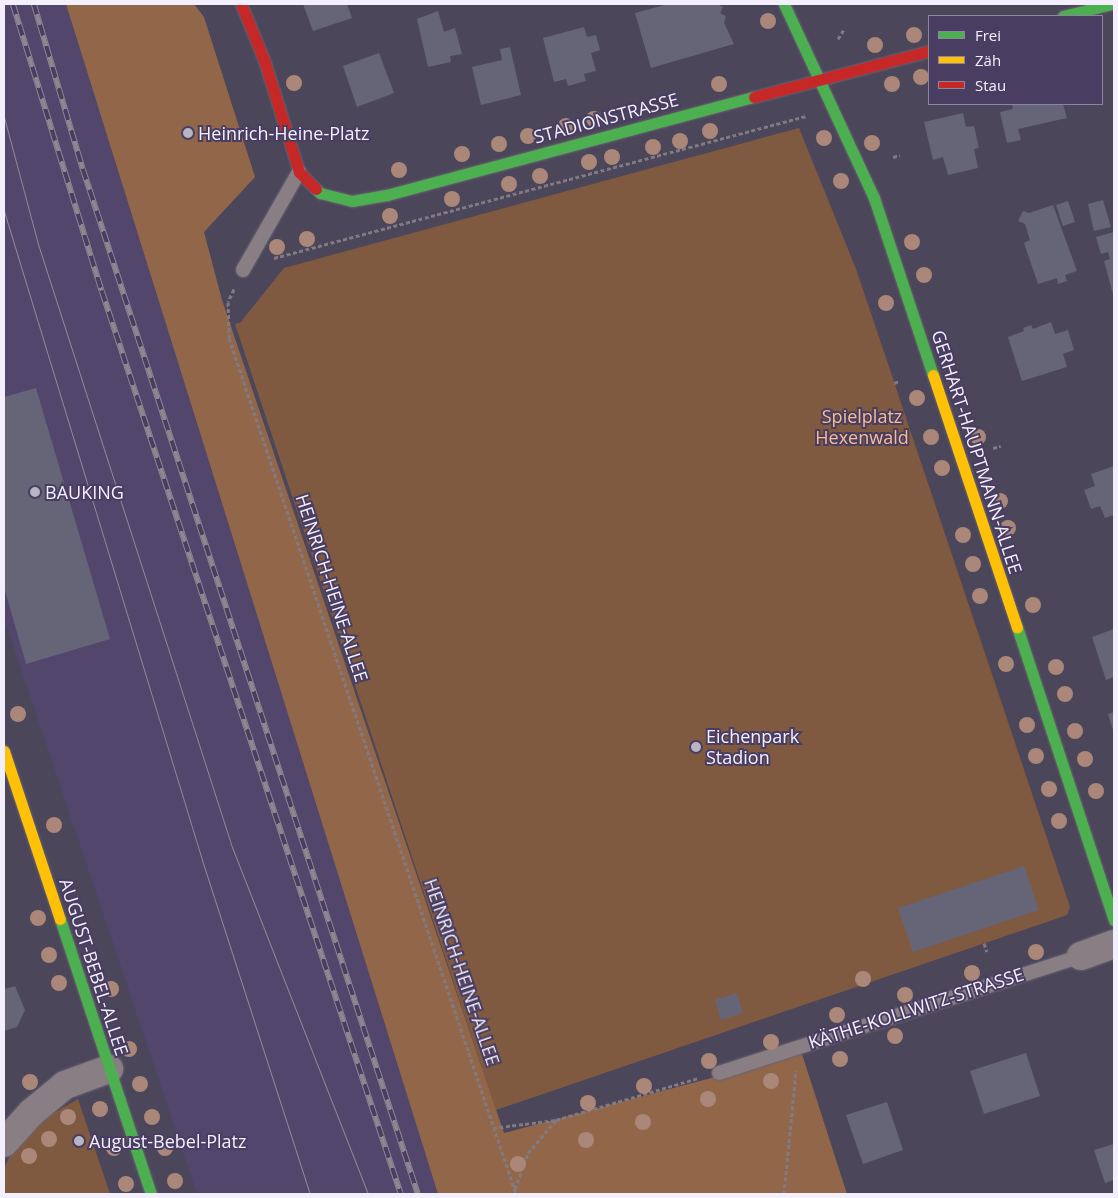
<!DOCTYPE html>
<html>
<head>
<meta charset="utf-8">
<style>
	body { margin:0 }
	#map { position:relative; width:1118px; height:1198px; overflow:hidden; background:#4c465a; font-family:"Open Sans",sans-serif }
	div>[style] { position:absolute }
	.built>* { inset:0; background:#52466d }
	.green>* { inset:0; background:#805a40 }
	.forest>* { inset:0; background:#926749 }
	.building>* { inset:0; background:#666578 }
	.path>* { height:3px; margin-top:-1.5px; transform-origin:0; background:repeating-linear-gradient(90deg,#817a82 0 4px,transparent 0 6.5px) }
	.roads { filter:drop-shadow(0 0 1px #686372) drop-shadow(0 0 1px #686372) }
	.lane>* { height:14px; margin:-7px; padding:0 7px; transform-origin:7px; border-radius:7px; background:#887e84 }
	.street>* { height:28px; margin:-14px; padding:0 14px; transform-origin:14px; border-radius:14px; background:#887e84 }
	.fast>* { height:11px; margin:-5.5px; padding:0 5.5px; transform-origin:5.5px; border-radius:5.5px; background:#4caf50 }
	.slow>* { height:11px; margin:-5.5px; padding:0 5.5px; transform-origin:5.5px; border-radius:5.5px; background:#ffc107 }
	.jam>* { height:11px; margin:-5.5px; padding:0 5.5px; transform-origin:5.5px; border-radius:5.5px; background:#c62828 }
	.tram>* { height:1px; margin:-0.5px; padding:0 0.5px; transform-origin:0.5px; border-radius:0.5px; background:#8d8790 }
	.rail>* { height:5.5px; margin-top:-2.75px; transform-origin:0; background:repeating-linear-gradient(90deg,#493e62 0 11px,#8d8790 0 22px); box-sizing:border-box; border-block:1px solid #8d8790 }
	.trees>* { width:16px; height:16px; margin:-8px; border-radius:50%; background:#aa8778 }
	.dots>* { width:14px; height:14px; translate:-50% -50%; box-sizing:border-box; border:2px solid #493e62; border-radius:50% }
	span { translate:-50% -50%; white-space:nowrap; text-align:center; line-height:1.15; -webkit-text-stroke:4px #493e62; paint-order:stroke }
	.street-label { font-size:18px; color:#f3effd }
	.poi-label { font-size:18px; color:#f3effd }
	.left { translate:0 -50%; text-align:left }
	.park-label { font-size:18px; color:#f7bd90 }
	.frame { position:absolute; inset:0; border:5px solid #f3effd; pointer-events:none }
	.legend { position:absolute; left:928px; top:15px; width:175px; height:90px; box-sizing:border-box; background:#493e62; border:1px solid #8d85a0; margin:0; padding:6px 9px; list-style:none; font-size:15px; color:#f3effd }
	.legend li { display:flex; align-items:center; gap:10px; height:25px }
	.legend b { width:25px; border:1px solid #8d85a0 }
</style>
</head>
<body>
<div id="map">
	<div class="built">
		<div style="clip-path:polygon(4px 4px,66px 4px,438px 1194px,197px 1194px,4px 618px)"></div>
	</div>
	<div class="green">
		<div style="clip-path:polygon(799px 128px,856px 269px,883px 349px,1070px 907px,1067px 915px,496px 1110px,235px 324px,240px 323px,284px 268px)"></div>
		<div style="clip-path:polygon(78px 1099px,110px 1194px,4px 1194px,4px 1168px,10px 1156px,47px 1117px)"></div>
	</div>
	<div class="forest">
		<div style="clip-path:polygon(66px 4px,194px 4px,204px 17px,255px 177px,204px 232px,222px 300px,504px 1133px,802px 1054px,847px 1194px,438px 1194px)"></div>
	</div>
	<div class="building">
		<div style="clip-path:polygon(303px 4px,347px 4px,352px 18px,313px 31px)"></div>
		<div style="clip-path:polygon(668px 4px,717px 4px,723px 7px,720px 13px,726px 16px,724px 23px,734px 44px,651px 68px,635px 13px)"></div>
		<div style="clip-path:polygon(438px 11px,444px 32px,455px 28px,462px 54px,450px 56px,451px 62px,428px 67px,417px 19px)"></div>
		<div style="clip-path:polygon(584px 27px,587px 37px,596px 35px,600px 50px,591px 53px,596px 71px,584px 74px,586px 81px,568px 86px,566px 79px,554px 82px,543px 38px)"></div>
		<div style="clip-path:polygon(510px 47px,521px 95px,481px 105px,472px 67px,502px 60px,500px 49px)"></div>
		<div style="clip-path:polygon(379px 53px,394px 93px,357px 107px,343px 66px)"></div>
		<div style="clip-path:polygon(1012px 104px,1063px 104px,1067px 118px,1018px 129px,1021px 140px,1007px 143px,1000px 112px,1013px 109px)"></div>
		<div style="clip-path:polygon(963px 113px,966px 127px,974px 126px,979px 148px,974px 149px,978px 168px,948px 175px,943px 157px,933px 160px,924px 122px)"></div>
		<div style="clip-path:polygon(1103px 200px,1111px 227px,1094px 231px,1088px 204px)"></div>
		<div style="clip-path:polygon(1068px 201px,1075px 222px,1063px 226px,1056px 205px)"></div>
		<div style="clip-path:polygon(1053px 205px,1077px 271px,1065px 275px,1067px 281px,1058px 284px,1057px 278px,1038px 284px,1024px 243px,1030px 240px,1025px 224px,1018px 221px,1023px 211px,1029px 213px)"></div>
		<div style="clip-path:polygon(1114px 232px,1114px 298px,1104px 261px,1110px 259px,1108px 252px,1101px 254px,1096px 237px)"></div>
		<div style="clip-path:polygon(1051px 322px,1055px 334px,1068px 330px,1074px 350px,1063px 354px,1067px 367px,1022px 381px,1008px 337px,1024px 331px,1023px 328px,1031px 325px,1033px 329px)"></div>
		<div style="clip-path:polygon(36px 388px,110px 639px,26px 664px,4px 587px,4px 397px)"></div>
		<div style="clip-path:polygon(1114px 466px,1114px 515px,1105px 518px,1100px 506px,1091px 509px,1084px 490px,1095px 486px,1091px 474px)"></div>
		<div style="clip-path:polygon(1114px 629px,1114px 677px,1106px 680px,1092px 637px)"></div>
		<div style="clip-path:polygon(1114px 712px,1114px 733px,1108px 714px)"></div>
		<div style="clip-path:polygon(1024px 866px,1039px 910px,913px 952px,898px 908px)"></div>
		<div style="clip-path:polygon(15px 986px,25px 1010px,17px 1027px,4px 1031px,4px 989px)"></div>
		<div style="clip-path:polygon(737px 993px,743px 1013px,721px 1020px,715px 1000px)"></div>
		<div style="clip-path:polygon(1026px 1053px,1040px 1096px,984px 1114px,970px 1071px)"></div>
		<div style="clip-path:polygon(887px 1102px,903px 1150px,863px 1164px,846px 1115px)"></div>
		<div style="clip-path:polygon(1114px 1144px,1114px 1180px,1105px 1183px,1094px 1150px)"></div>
	</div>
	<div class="path">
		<div style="left:838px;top:39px;width:12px;rotate:-59deg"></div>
		<div style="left:893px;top:157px;width:7px;rotate:-16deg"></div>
		<div style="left:274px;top:258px;width:551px;rotate:-14.94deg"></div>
		<div style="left:234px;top:289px;width:14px;rotate:115deg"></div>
		<div style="left:228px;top:302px;width:36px;rotate:88deg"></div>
		<div style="left:229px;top:338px;width:903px;rotate:71.46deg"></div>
		<div style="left:894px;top:383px;width:6px;rotate:-18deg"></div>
		<div style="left:993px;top:448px;width:8px;rotate:-14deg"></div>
		<div style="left:984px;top:943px;width:9px;rotate:72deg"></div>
		<div style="left:493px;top:1128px;width:64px;rotate:-7.2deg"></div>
		<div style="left:556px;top:1120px;width:149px;rotate:-16.4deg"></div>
		<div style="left:515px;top:1189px;width:38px;rotate:-70deg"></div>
		<div style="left:528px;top:1153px;width:43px;rotate:-49.7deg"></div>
		<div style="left:784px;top:1194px;width:124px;rotate:-84.4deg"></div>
	</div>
	<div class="roads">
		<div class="lane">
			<div style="left:243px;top:270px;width:113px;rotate:-60.3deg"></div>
			<div style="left:719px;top:1073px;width:380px;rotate:-17.9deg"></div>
		</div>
		<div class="street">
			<div style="left:1081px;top:956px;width:35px;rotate:-20deg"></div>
			<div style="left:4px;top:1143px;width:40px;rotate:-48deg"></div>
			<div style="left:31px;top:1113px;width:44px;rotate:-39.5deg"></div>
			<div style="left:65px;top:1085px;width:47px;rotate:-20deg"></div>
		</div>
		<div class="fast">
			<div style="left:784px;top:4px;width:214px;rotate:65.1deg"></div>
			<div style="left:874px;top:198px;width:187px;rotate:71.6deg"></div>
			<div style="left:1063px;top:16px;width:50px;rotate:-13.8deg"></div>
			<div style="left:316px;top:189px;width:6px;rotate:45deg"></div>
			<div style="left:320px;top:193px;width:33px;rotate:14deg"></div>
			<div style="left:352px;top:201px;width:36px;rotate:-10deg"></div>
			<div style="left:387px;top:195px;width:380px;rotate:-15deg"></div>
			<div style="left:1017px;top:627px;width:309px;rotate:71.7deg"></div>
			<div style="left:60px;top:919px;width:290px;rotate:71.7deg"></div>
		</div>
		<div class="slow">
			<div style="left:933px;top:375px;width:266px;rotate:71.6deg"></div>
			<div style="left:4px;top:751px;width:177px;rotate:71.6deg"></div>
		</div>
		<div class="jam">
			<div style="left:241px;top:4px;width:61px;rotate:67.7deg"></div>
			<div style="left:264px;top:60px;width:117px;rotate:72.6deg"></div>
			<div style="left:299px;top:172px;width:24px;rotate:45deg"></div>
			<div style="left:754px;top:97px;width:181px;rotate:-14.7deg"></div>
		</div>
	</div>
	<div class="tram">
		<div style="left:4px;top:117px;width:131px;rotate:75deg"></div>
		<div style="left:38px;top:244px;width:633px;rotate:72.17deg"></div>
		<div style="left:232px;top:847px;width:373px;rotate:68.6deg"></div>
		<div style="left:4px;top:211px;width:679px;rotate:73.03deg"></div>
		<div style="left:202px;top:860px;width:351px;rotate:72.1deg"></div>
	</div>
	<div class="rail">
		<div style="left:13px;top:4px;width:300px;rotate:72.8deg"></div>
		<div style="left:102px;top:291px;width:951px;rotate:71.68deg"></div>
		<div style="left:34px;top:4px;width:172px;rotate:73.5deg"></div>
		<div style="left:83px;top:169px;width:1078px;rotate:71.9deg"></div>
	</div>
	<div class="trees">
		<div style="left:768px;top:21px"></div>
		<div style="left:914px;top:35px"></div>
		<div style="left:875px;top:45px"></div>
		<div style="left:921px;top:77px"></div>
		<div style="left:294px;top:83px"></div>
		<div style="left:719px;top:84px"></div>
		<div style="left:892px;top:84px"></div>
		<div style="left:594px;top:119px"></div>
		<div style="left:566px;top:126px"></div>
		<div style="left:710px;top:131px"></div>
		<div style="left:528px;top:136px"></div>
		<div style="left:824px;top:138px"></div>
		<div style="left:680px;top:141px"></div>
		<div style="left:872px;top:143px"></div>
		<div style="left:499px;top:144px"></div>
		<div style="left:653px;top:147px"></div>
		<div style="left:462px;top:154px"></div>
		<div style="left:612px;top:157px"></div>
		<div style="left:589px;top:162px"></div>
		<div style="left:399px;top:170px"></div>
		<div style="left:540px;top:176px"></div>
		<div style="left:841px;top:181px"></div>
		<div style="left:509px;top:184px"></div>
		<div style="left:452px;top:199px"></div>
		<div style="left:390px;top:216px"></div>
		<div style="left:307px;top:239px"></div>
		<div style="left:912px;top:242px"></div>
		<div style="left:277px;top:247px"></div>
		<div style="left:924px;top:275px"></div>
		<div style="left:886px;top:303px"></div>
		<div style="left:917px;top:398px"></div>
		<div style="left:931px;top:437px"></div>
		<div style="left:978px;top:437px"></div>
		<div style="left:942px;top:468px"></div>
		<div style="left:1000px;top:501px"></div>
		<div style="left:1008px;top:528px"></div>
		<div style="left:963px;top:535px"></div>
		<div style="left:973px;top:564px"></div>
		<div style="left:980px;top:596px"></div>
		<div style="left:1033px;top:605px"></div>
		<div style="left:1006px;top:664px"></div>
		<div style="left:1056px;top:667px"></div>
		<div style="left:1065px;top:694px"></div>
		<div style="left:18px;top:714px"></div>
		<div style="left:1027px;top:725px"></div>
		<div style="left:1075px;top:731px"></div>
		<div style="left:1036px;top:756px"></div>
		<div style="left:1085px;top:759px"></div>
		<div style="left:1049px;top:789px"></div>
		<div style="left:1096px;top:791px"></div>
		<div style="left:1059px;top:821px"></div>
		<div style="left:54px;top:825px"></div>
		<div style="left:38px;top:918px"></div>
		<div style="left:1036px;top:952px"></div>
		<div style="left:49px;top:955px"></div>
		<div style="left:972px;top:973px"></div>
		<div style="left:863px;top:979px"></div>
		<div style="left:59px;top:983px"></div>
		<div style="left:111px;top:989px"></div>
		<div style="left:905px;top:995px"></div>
		<div style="left:837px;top:1015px"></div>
		<div style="left:895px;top:1036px"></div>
		<div style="left:771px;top:1042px"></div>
		<div style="left:129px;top:1049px"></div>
		<div style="left:840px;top:1059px"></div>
		<div style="left:709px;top:1061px"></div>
		<div style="left:771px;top:1081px"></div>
		<div style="left:30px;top:1082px"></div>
		<div style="left:140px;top:1084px"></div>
		<div style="left:644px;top:1086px"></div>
		<div style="left:708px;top:1099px"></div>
		<div style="left:588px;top:1103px"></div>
		<div style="left:100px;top:1109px"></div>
		<div style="left:68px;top:1117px"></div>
		<div style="left:152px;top:1117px"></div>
		<div style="left:643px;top:1122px"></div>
		<div style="left:49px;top:1139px"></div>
		<div style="left:586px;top:1140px"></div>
		<div style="left:114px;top:1148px"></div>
		<div style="left:165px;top:1148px"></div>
		<div style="left:29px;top:1156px"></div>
		<div style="left:518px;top:1164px"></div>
		<div style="left:175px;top:1181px"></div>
		<div style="left:126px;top:1184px"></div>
	</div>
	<div class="dots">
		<div style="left:188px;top:133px;background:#b9b4c4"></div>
		<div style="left:35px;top:492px;background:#b9b4c4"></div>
		<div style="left:696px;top:747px;background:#b9b4c4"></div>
		<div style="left:79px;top:1141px;background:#b9b4c4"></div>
	</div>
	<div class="street-label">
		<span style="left:606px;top:118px;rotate:-15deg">STADIONSTRASSE</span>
		<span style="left:977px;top:452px;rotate:72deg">GERHART-HAUPTMANN-ALLEE</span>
		<span style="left:332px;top:588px;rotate:72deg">HEINRICH-HEINE-ALLEE</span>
		<span style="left:94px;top:967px;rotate:72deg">AUGUST-BEBEL-ALLEE</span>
		<span style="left:462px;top:972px;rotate:71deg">HEINRICH-HEINE-ALLEE</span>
		<span style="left:916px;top:1008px;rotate:-18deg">KÄTHE-KOLLWITZ-STRASSE</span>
	</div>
	<div class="poi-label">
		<span class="left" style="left:198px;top:133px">Heinrich-Heine-Platz</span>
		<span class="left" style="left:45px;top:492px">BAUKING</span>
		<span class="left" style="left:706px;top:747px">Eichenpark<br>Stadion</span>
		<span class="left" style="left:89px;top:1141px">August-Bebel-Platz</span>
	</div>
	<div class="park-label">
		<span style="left:862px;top:427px">Spielplatz<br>Hexenwald</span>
	</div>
	<div class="frame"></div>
	<ul class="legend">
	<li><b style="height:6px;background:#4caf50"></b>Frei</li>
	<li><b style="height:6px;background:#ffc107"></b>Zäh</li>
	<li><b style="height:6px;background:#c62828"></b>Stau</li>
	</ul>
</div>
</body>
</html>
